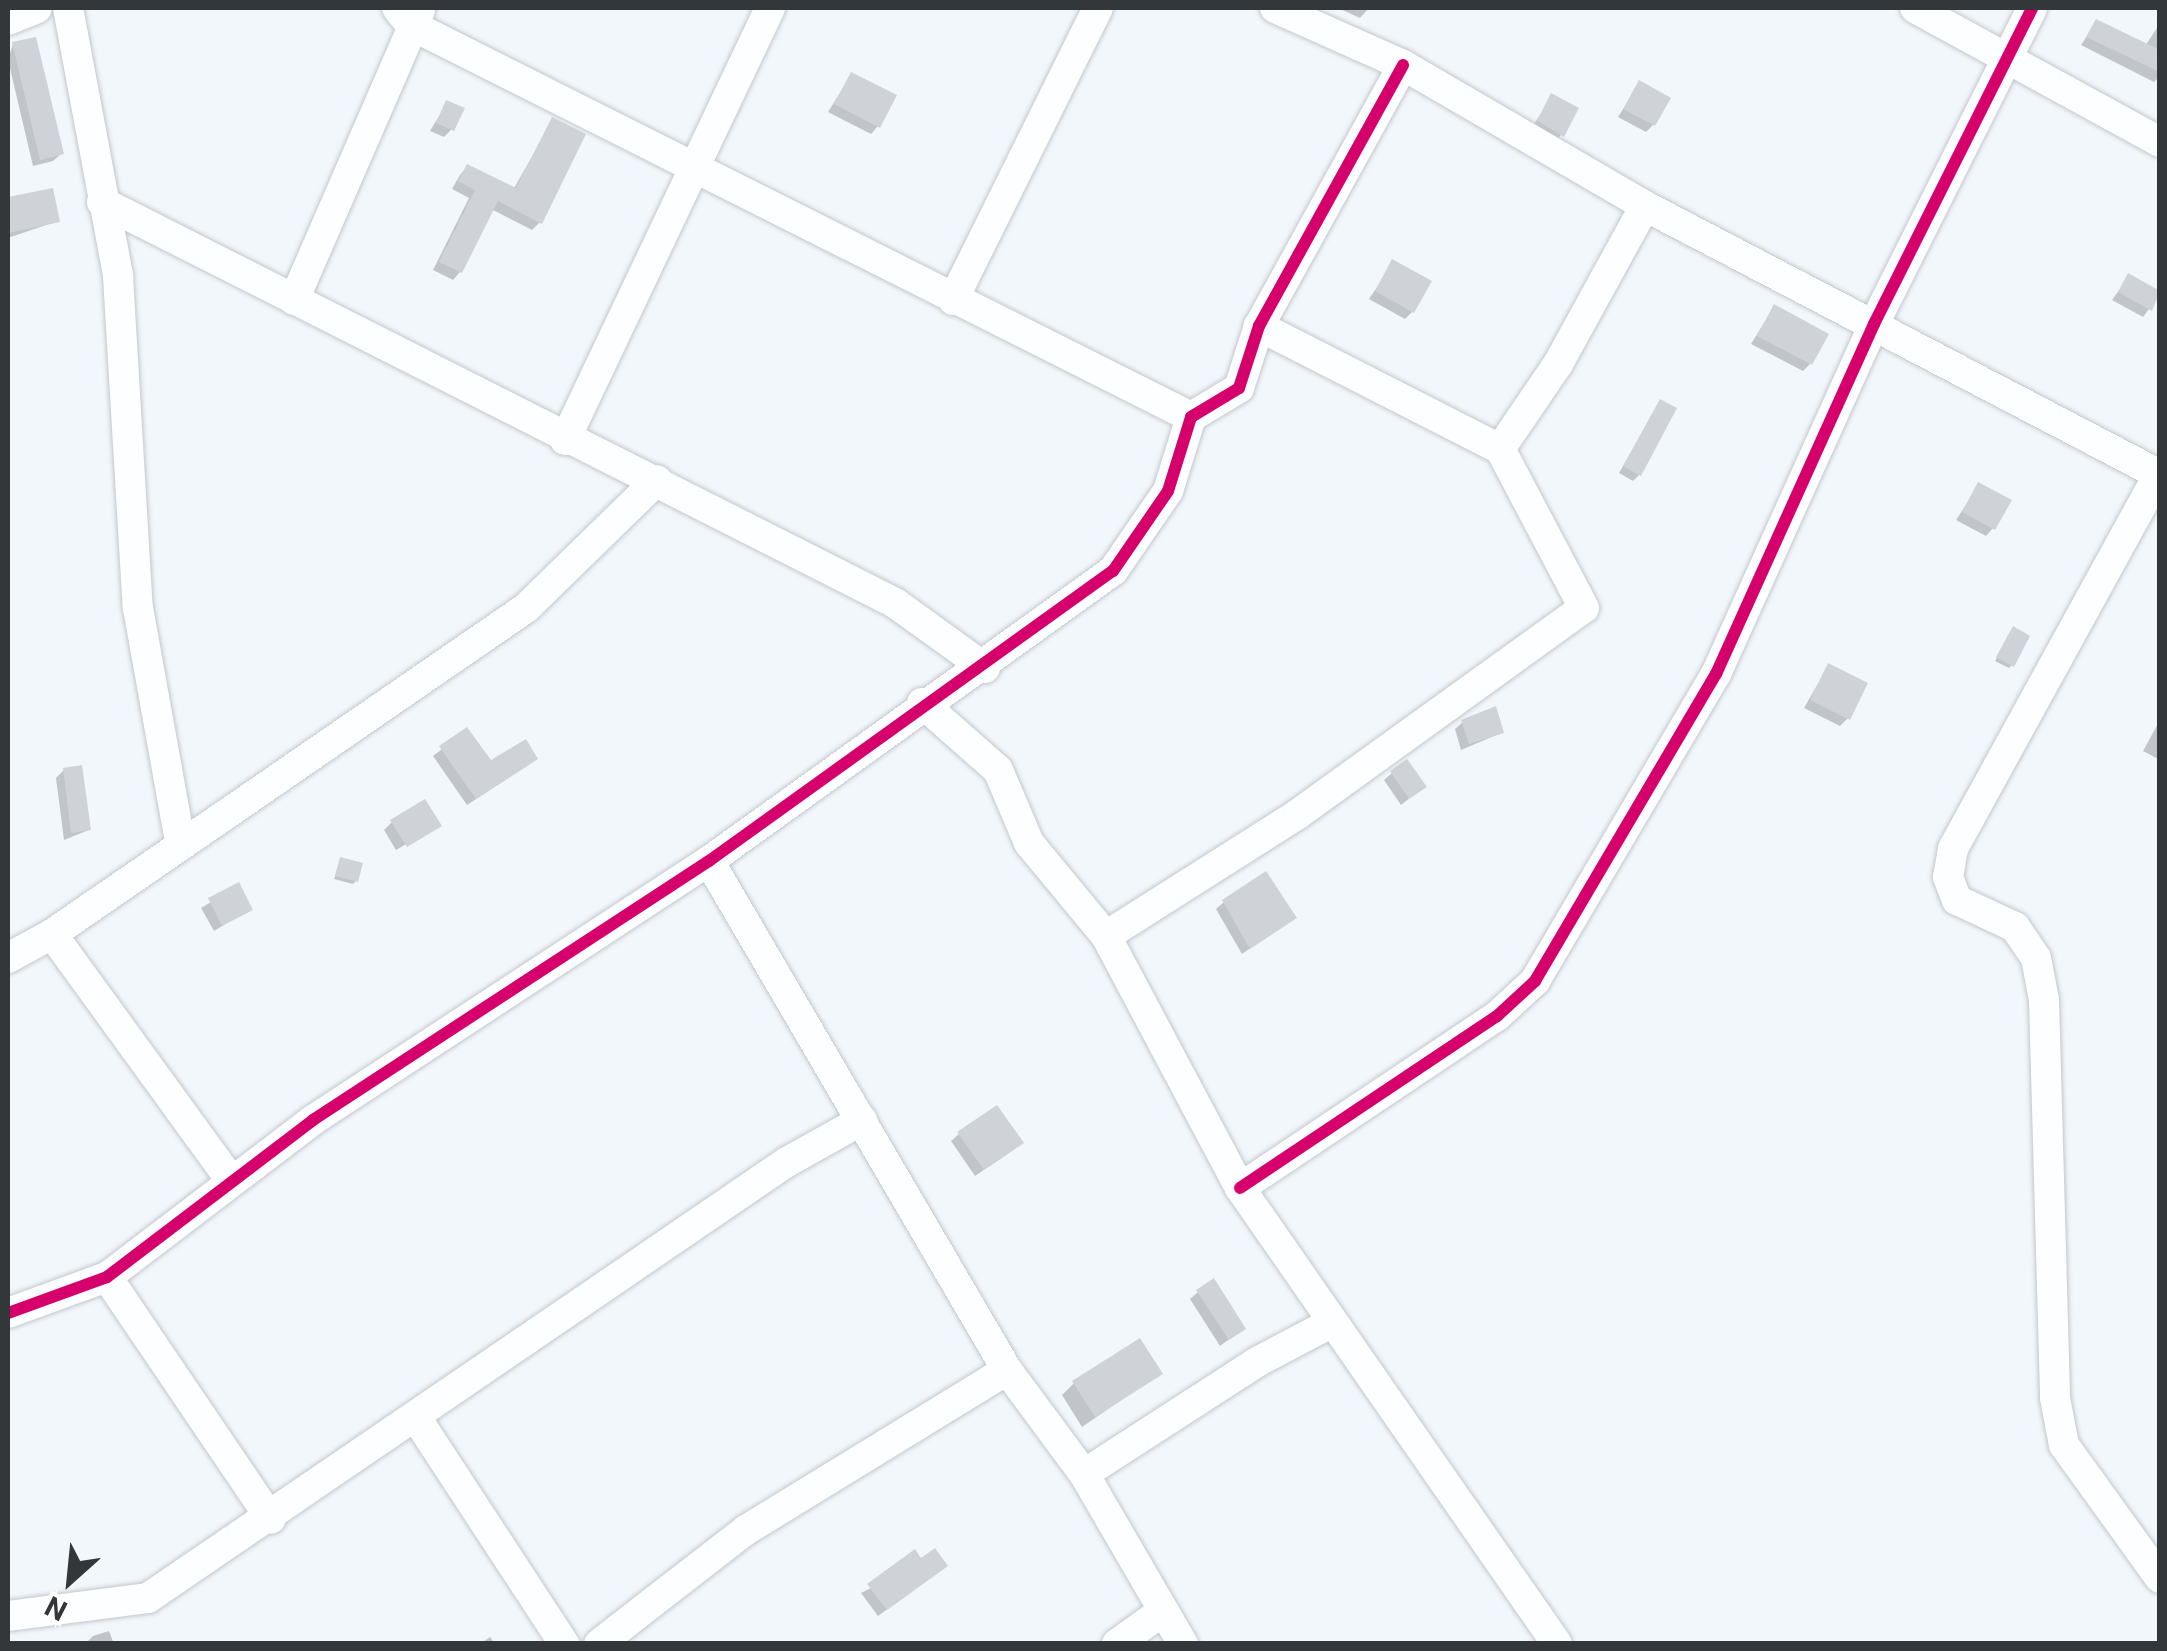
<!DOCTYPE html>
<html>
<head>
<meta charset="utf-8">
<style>
	body { margin:0 }
	#map { position:relative; width:2167px; height:1651px; overflow:hidden; background:#f2f7fc; font-family:Roboto,sans-serif }
	div>[style] { position:absolute }
	.shadow>* { inset:0; background:#0003 }
	.building>* { inset:0; background:#cfd3d7 }
	.roads { filter:drop-shadow(0 0 2px #c3c7ca) drop-shadow(0 0 2px #c3c7ca) }
	.minor>* { height:30px; margin:-15px; padding:0 15px; transform-origin:15px; border-radius:15px; background:#fdfeff }
	.cycleway>* { height:12px; margin:-6px; padding:0 6px; transform-origin:6px; border-radius:6px; background:#d6006c }
	span { translate:-50% -50%; white-space:nowrap; text-align:center; line-height:1.15; -webkit-text-stroke:8px #fff; paint-order:stroke }
	.frame { position:absolute; inset:0; border:10px solid #34373a; pointer-events:none }
	.north { position:absolute; left:20px; top:1531px; width:100px; height:100px; -webkit-text-stroke:8px #fff; paint-order:stroke; rotate:207deg; font-size:28px; font-weight:700; line-height:40px; text-align:center; color:#34373a }
	.north::after { content:''; display:block; margin:auto; width:35px; height:45px; background:#34373a; clip-path:polygon(50% 0,100% 100%,50% 72%,0 100%) }
</style>
</head>
<body>
<div id="map">
	<div class="shadow">
		<div style="clip-path:polygon(1338px 8px,1369px 8px,1360px 18px)"></div>
		<div style="clip-path:polygon(2096px 22px,2145px 46px,2159px 25px,2160px 76px,2154px 82px,2081px 45px)"></div>
		<div style="clip-path:polygon(13px 44px,61px 154px,53px 161px,33px 166px,8px 60px)"></div>
		<div style="clip-path:polygon(851px 75px,878px 126px,871px 134px,828px 112px)"></div>
		<div style="clip-path:polygon(1640px 83px,1653px 125px,1646px 132px,1618px 117px)"></div>
		<div style="clip-path:polygon(1552px 96px,1561px 135px,1554px 143px,1531px 129px)"></div>
		<div style="clip-path:polygon(447px 103px,452px 129px,444px 137px,430px 131px)"></div>
		<div style="clip-path:polygon(553px 120px,540px 222px,532px 230px,491px 209px,460px 272px,453px 280px,433px 270px,469px 198px,452px 189px,460px 175px,467px 167px,513px 190px)"></div>
		<div style="clip-path:polygon(51px 190px,58px 221px,8px 238px,8px 200px)"></div>
		<div style="clip-path:polygon(1393px 263px,1412px 312px,1405px 319px,1369px 299px)"></div>
		<div style="clip-path:polygon(2129px 276px,2160px 294px,2143px 317px,2112px 300px)"></div>
		<div style="clip-path:polygon(1774px 307px,1810px 364px,1803px 371px,1751px 344px)"></div>
		<div style="clip-path:polygon(1660px 402px,1639px 475px,1633px 481px,1619px 473px)"></div>
		<div style="clip-path:polygon(1979px 485px,1993px 528px,1986px 536px,1956px 520px)"></div>
		<div style="clip-path:polygon(2010px 633px,2012px 665px,2009px 668px,1995px 661px)"></div>
		<div style="clip-path:polygon(1828px 666px,1848px 718px,1840px 726px,1804px 708px)"></div>
		<div style="clip-path:polygon(2160px 720px,2160px 760px,2143px 751px)"></div>
		<div style="clip-path:polygon(1463px 722px,1501px 733px,1461px 750px,1455px 729px)"></div>
		<div style="clip-path:polygon(467px 730px,490px 764px,527px 766px,467px 805px,433px 756px)"></div>
		<div style="clip-path:polygon(64px 770px,89px 830px,64px 840px,56px 778px)"></div>
		<div style="clip-path:polygon(1392px 773px,1424px 787px,1401px 805px,1384px 780px)"></div>
		<div style="clip-path:polygon(392px 822px,439px 825px,396px 850px,384px 830px)"></div>
		<div style="clip-path:polygon(341px 860px,356px 881px,353px 884px,334px 879px)"></div>
		<div style="clip-path:polygon(238px 886px,250px 909px,214px 931px,201px 908px)"></div>
		<div style="clip-path:polygon(1224px 902px,1294px 918px,1242px 954px,1216px 909px)"></div>
		<div style="clip-path:polygon(959px 1134px,1013px 1150px,975px 1176px,951px 1141px)"></div>
		<div style="clip-path:polygon(1198px 1292px,1243px 1329px,1220px 1346px,1190px 1299px)"></div>
		<div style="clip-path:polygon(1159px 1374px,1082px 1427px,1062px 1395px,1074px 1383px)"></div>
		<div style="clip-path:polygon(921px 1562px,937px 1573px,878px 1616px,861px 1593px)"></div>
		<div style="clip-path:polygon(109px 1631px,114px 1644px,85px 1644px,93px 1636px)"></div>
		<div style="clip-path:polygon(490px 1637px,495px 1644px,480px 1644px)"></div>
	</div>
	<div class="building">
		<div style="clip-path:polygon(2096px 19px,2160px 50px,2160px 72px,2086px 37px)"></div>
		<div style="clip-path:polygon(36px 37px,64px 154px,40px 160px,12px 42px)"></div>
		<div style="clip-path:polygon(851px 72px,897px 95px,880px 128px,834px 104px)"></div>
		<div style="clip-path:polygon(1639px 80px,1671px 98px,1655px 126px,1623px 109px)"></div>
		<div style="clip-path:polygon(1551px 93px,1579px 108px,1564px 137px,1537px 121px)"></div>
		<div style="clip-path:polygon(446px 100px,465px 108px,454px 131px,436px 123px)"></div>
		<div style="clip-path:polygon(552px 117px,586px 134px,542px 224px,498px 201px,462px 273px,439px 262px,475px 190px,458px 181px,467px 164px,516px 188px)"></div>
		<div style="clip-path:polygon(53px 188px,60px 222px,8px 233px,8px 197px)"></div>
		<div style="clip-path:polygon(1392px 259px,1432px 281px,1414px 313px,1375px 291px)"></div>
		<div style="clip-path:polygon(2128px 273px,2160px 291px,2152px 311px,2118px 292px)"></div>
		<div style="clip-path:polygon(1774px 304px,1829px 334px,1812px 365px,1757px 336px)"></div>
		<div style="clip-path:polygon(1660px 399px,1677px 408px,1641px 476px,1623px 466px)"></div>
		<div style="clip-path:polygon(1978px 482px,2012px 500px,1995px 530px,1962px 512px)"></div>
		<div style="clip-path:polygon(2013px 626px,2030px 636px,2014px 667px,1996px 657px)"></div>
		<div style="clip-path:polygon(1828px 663px,1868px 683px,1850px 720px,1810px 700px)"></div>
		<div style="clip-path:polygon(1496px 706px,1504px 733px,1469px 744px,1461px 720px)"></div>
		<div style="clip-path:polygon(467px 727px,491px 760px,526px 739px,538px 759px,476px 799px,439px 746px)"></div>
		<div style="clip-path:polygon(1407px 759px,1427px 787px,1409px 799px,1390px 771px)"></div>
		<div style="clip-path:polygon(82px 765px,91px 830px,71px 833px,63px 768px)"></div>
		<div style="clip-path:polygon(425px 799px,442px 826px,407px 847px,390px 820px)"></div>
		<div style="clip-path:polygon(340px 857px,363px 863px,358px 882px,335px 876px)"></div>
		<div style="clip-path:polygon(1266px 871px,1297px 918px,1250px 949px,1222px 900px)"></div>
		<div style="clip-path:polygon(239px 882px,253px 910px,222px 926px,208px 898px)"></div>
		<div style="clip-path:polygon(997px 1105px,1024px 1143px,984px 1170px,957px 1132px)"></div>
		<div style="clip-path:polygon(1214px 1278px,1246px 1329px,1229px 1340px,1196px 1290px)"></div>
		<div style="clip-path:polygon(1140px 1338px,1163px 1374px,1095px 1417px,1072px 1381px)"></div>
		<div style="clip-path:polygon(935px 1548px,948px 1566px,887px 1610px,867px 1584px,915px 1549px,921px 1558px)"></div>
	</div>
	<div class="roads">
		<div class="minor">
			<div style="left:68px;top:8px;width:273px;rotate:79.4deg"></div>
			<div style="left:118px;top:276px;width:333px;rotate:86.6deg"></div>
			<div style="left:138px;top:608px;width:238px;rotate:79.8deg"></div>
			<div style="left:397px;top:8px;width:22px;rotate:51deg"></div>
			<div style="left:411px;top:25px;width:873px;rotate:26.68deg"></div>
			<div style="left:1275px;top:8px;width:140px;rotate:24deg"></div>
			<div style="left:1403px;top:65px;width:280px;rotate:30.2deg"></div>
			<div style="left:1645px;top:206px;width:579px;rotate:27.58deg"></div>
			<div style="left:1915px;top:8px;width:279px;rotate:28.7deg"></div>
			<div style="left:8px;top:20px;width:31px;rotate:-22deg"></div>
			<div style="left:102px;top:202px;width:889px;rotate:26.82deg"></div>
			<div style="left:895px;top:603px;width:111px;rotate:35.8deg"></div>
			<div style="left:294px;top:300px;width:316px;rotate:-66.5deg"></div>
			<div style="left:953px;top:300px;width:326px;rotate:-63.6deg"></div>
			<div style="left:565px;top:440px;width:478px;rotate:-64.6deg"></div>
			<div style="left:1500px;top:449px;width:103px;rotate:-55.7deg"></div>
			<div style="left:1558px;top:364px;width:180px;rotate:-61.2deg"></div>
			<div style="left:2160px;top:472px;width:430px;rotate:118.8deg"></div>
			<div style="left:1953px;top:849px;width:28px;rotate:100deg"></div>
			<div style="left:1948px;top:877px;width:25px;rotate:69deg"></div>
			<div style="left:1957px;top:900px;width:64px;rotate:25deg"></div>
			<div style="left:2015px;top:927px;width:37px;rotate:56deg"></div>
			<div style="left:2036px;top:958px;width:43px;rotate:79.2deg"></div>
			<div style="left:2044px;top:1000px;width:398px;rotate:88.4deg"></div>
			<div style="left:2055px;top:1398px;width:48px;rotate:79.2deg"></div>
			<div style="left:2064px;top:1445px;width:164px;rotate:54.2deg"></div>
			<div style="left:922px;top:703px;width:101px;rotate:41.4deg"></div>
			<div style="left:998px;top:770px;width:79px;rotate:67deg"></div>
			<div style="left:1029px;top:843px;width:121px;rotate:50.4deg"></div>
			<div style="left:1106px;top:936px;width:285px;rotate:62deg"></div>
			<div style="left:1240px;top:1188px;width:555px;rotate:55.19deg"></div>
			<div style="left:709px;top:861px;width:590px;rotate:59.65deg"></div>
			<div style="left:1007px;top:1370px;width:129px;rotate:53.5deg"></div>
			<div style="left:1084px;top:1474px;width:197px;rotate:59.8deg"></div>
			<div style="left:52px;top:934px;width:306px;rotate:54deg"></div>
			<div style="left:1106px;top:936px;width:227px;rotate:-32.4deg"></div>
			<div style="left:1298px;top:814px;width:352px;rotate:-35.8deg"></div>
			<div style="left:1584px;top:608px;width:180px;rotate:-117.8deg"></div>
			<div style="left:1500px;top:449px;width:271px;rotate:-153deg"></div>
			<div style="left:8px;top:958px;width:50px;rotate:-28.6deg"></div>
			<div style="left:52px;top:934px;width:575px;rotate:-34.52deg"></div>
			<div style="left:526px;top:608px;width:183px;rotate:-44.3deg"></div>
			<div style="left:1240px;top:1188px;width:309px;rotate:-33.8deg"></div>
			<div style="left:1497px;top:1016px;width:52px;rotate:-42.6deg"></div>
			<div style="left:1535px;top:981px;width:356px;rotate:-59.5deg"></div>
			<div style="left:1716px;top:674px;width:384px;rotate:-65.7deg"></div>
			<div style="left:1874px;top:324px;width:353px;rotate:-63.4deg"></div>
			<div style="left:107px;top:1277px;width:292px;rotate:55.9deg"></div>
			<div style="left:8px;top:1313px;width:105px;rotate:-20deg"></div>
			<div style="left:107px;top:1277px;width:259px;rotate:-37.3deg"></div>
			<div style="left:313px;top:1120px;width:473px;rotate:-33.2deg"></div>
			<div style="left:709px;top:861px;width:497px;rotate:-35.7deg"></div>
			<div style="left:1113px;top:571px;width:97px;rotate:-55.5deg"></div>
			<div style="left:1168px;top:491px;width:77px;rotate:-72.7deg"></div>
			<div style="left:1191px;top:417px;width:56px;rotate:-31.1deg"></div>
			<div style="left:1239px;top:388px;width:65px;rotate:-72.1deg"></div>
			<div style="left:1259px;top:326px;width:298px;rotate:-61.1deg"></div>
			<div style="left:417px;top:1419px;width:269px;rotate:56.8deg"></div>
			<div style="left:1084px;top:1474px;width:206px;rotate:-32.9deg"></div>
			<div style="left:1257px;top:1362px;width:84px;rotate:-27.8deg"></div>
			<div style="left:8px;top:1616px;width:141px;rotate:-7.3deg"></div>
			<div style="left:148px;top:1598px;width:774px;rotate:-34.31deg"></div>
			<div style="left:787px;top:1162px;width:86px;rotate:-29.2deg"></div>
			<div style="left:599px;top:1644px;width:186px;rotate:-37.8deg"></div>
			<div style="left:746px;top:1530px;width:306px;rotate:-31.5deg"></div>
			<div style="left:1117px;top:1644px;width:57px;rotate:-35.7deg"></div>
		</div>
	</div>
	<div class="cycleway">
		<div style="left:1240px;top:1188px;width:309px;rotate:-33.8deg"></div>
		<div style="left:1497px;top:1016px;width:52px;rotate:-42.6deg"></div>
		<div style="left:1535px;top:981px;width:356px;rotate:-59.5deg"></div>
		<div style="left:1716px;top:674px;width:384px;rotate:-65.7deg"></div>
		<div style="left:1874px;top:324px;width:353px;rotate:-63.4deg"></div>
		<div style="left:8px;top:1313px;width:105px;rotate:-20deg"></div>
		<div style="left:107px;top:1277px;width:259px;rotate:-37.3deg"></div>
		<div style="left:313px;top:1120px;width:473px;rotate:-33.2deg"></div>
		<div style="left:709px;top:861px;width:497px;rotate:-35.7deg"></div>
		<div style="left:1113px;top:571px;width:97px;rotate:-55.5deg"></div>
		<div style="left:1168px;top:491px;width:77px;rotate:-72.7deg"></div>
		<div style="left:1191px;top:417px;width:56px;rotate:-31.1deg"></div>
		<div style="left:1239px;top:388px;width:65px;rotate:-72.1deg"></div>
		<div style="left:1259px;top:326px;width:298px;rotate:-61.1deg"></div>
	</div>
	<div class="frame"></div>
	<div class="north">N</div>
</div>
</body>
</html>
